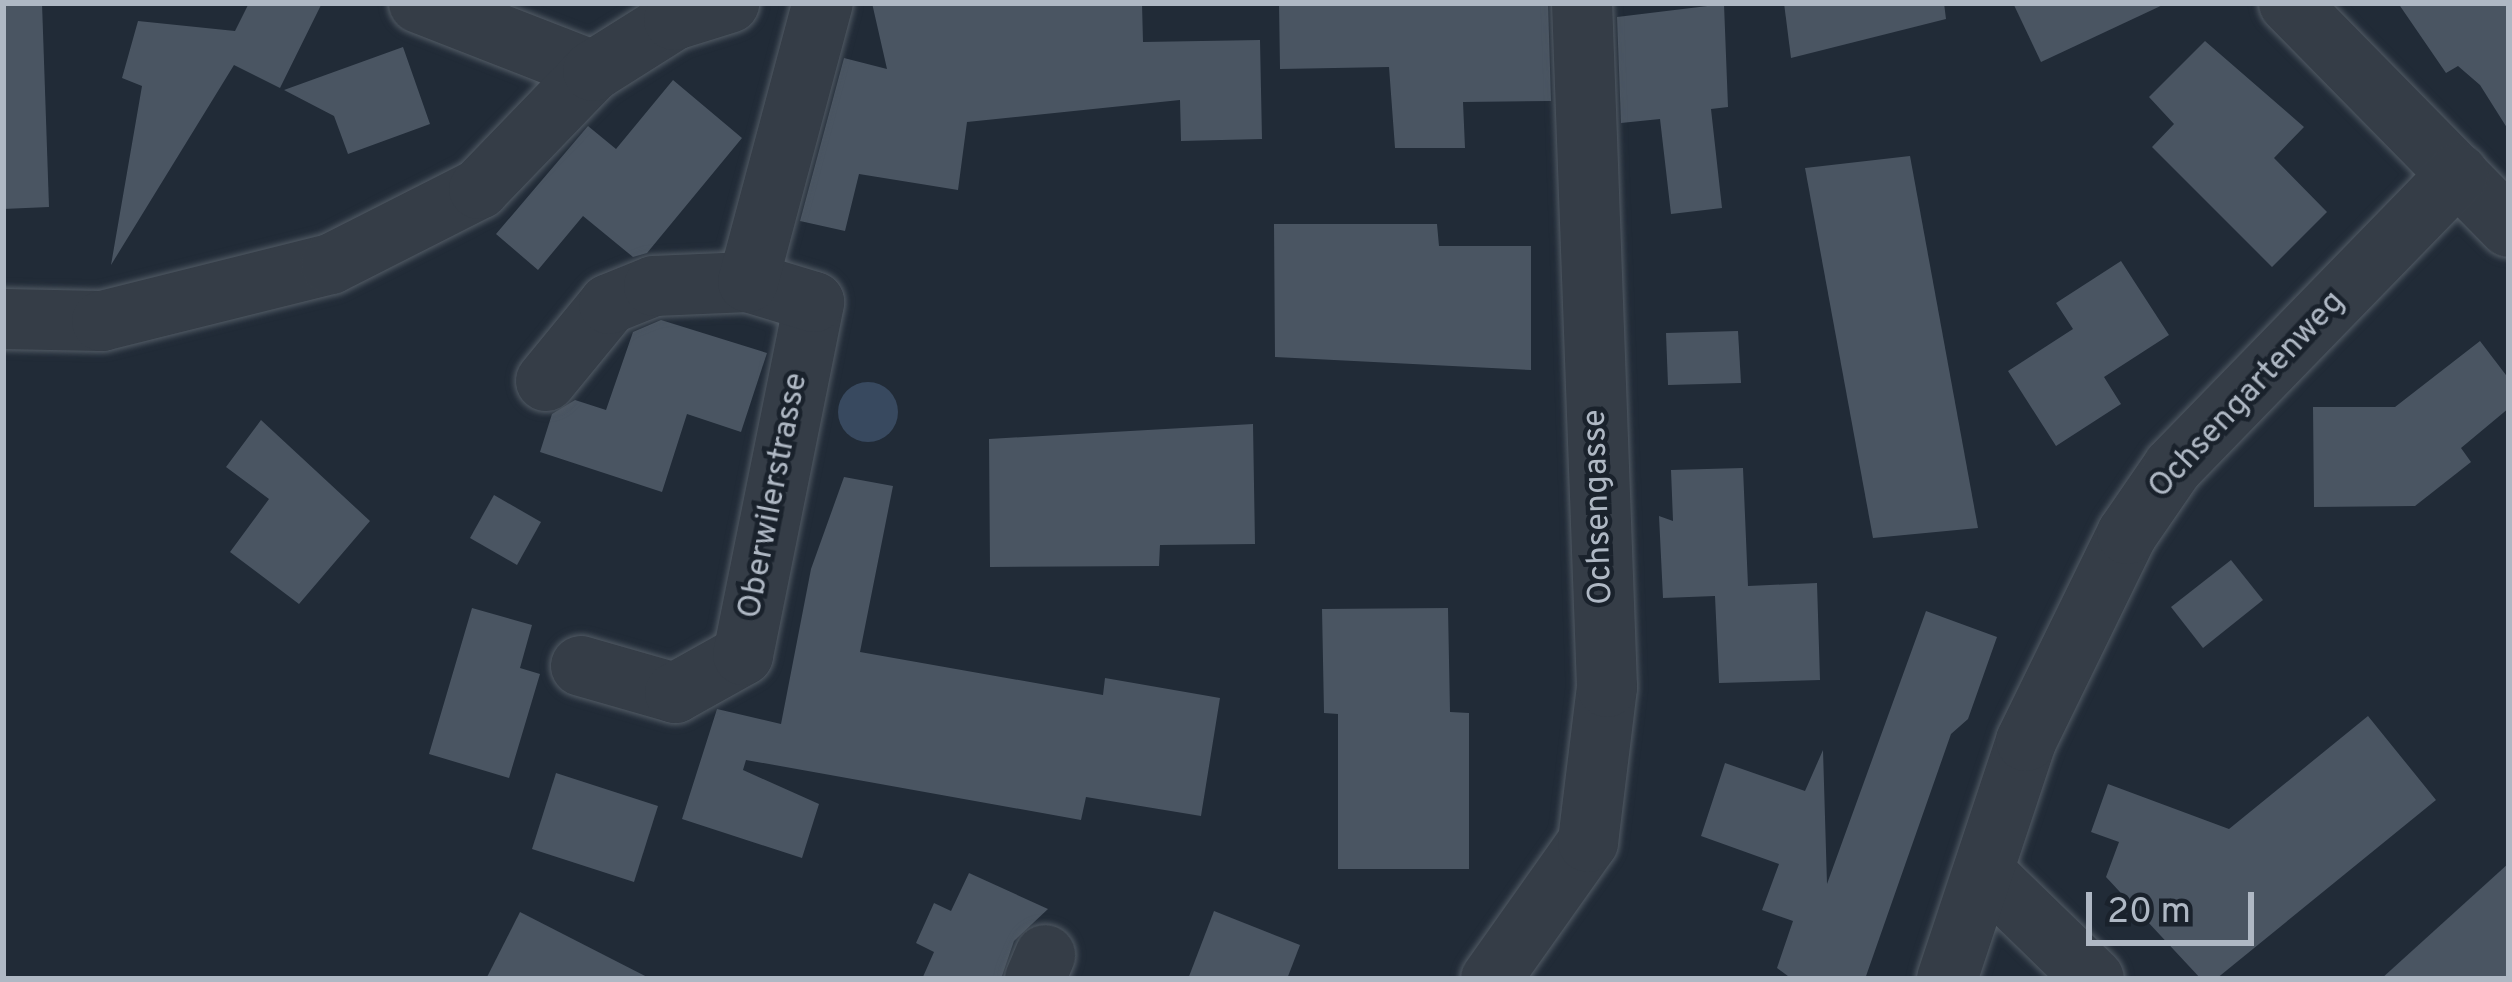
<!DOCTYPE html>
<html>
<head>
<meta charset="utf-8">
<style>
	body { margin:0 }
	#map { position:relative; width:2512px; height:982px; overflow:hidden; background:#212b37; font-family:Overpass,sans-serif }
	div>[style] { position:absolute }
	.water>* { inset:0; background:#38495f }
	.round { border-radius:50% }
	.building>* { inset:0; background:#4a5562 }
	.roads { filter:drop-shadow(0 0 3px #525b65) drop-shadow(0 0 3px #525b65) }
	.minor>* { height:60px; margin:-30px; padding:0 30px; transform-origin:30px; border-radius:30px; background:#353d47 }
	span { translate:-50% -50%; white-space:nowrap; text-align:center; line-height:1.15; -webkit-text-stroke:9px #1a222c; paint-order:stroke }
	.street-label { font-size:33px; color:#afb8c4 }
	.frame { position:absolute; inset:0; border:6px solid #afb8c4; pointer-events:none }
	.scale { position:absolute; left:2086px; top:892px; width:168px; height:54px; box-sizing:border-box; border:6px solid #afb8c4; border-top:0; padding-left:15px; font-size:36px; line-height:42px; white-space:nowrap; color:#afb8c4; -webkit-text-stroke:9px #1a222c; paint-order:stroke }
</style>
</head>
<body>
<div id="map">
	<div class="water">
		<div class="round" style="left:838px;top:382px;width:60px;height:60px"></div>
	</div>
	<div class="building">
		<div style="clip-path:polygon(3px 3px,42px 3px,49px 207px,3px 209px)"></div>
		<div style="clip-path:polygon(249px 3px,322px 3px,280px 88px,234px 65px,111px 265px,142px 86px,122px 78px,138px 21px,235px 31px)"></div>
		<div style="clip-path:polygon(872px 3px,1142px 3px,1143px 42px,1260px 40px,1262px 139px,1181px 141px,1180px 100px,967px 122px,958px 190px,859px 174px,845px 231px,800px 221px,844px 58px,887px 69px)"></div>
		<div style="clip-path:polygon(1279px 3px,1548px 3px,1551px 101px,1463px 102px,1465px 148px,1395px 148px,1389px 67px,1280px 69px)"></div>
		<div style="clip-path:polygon(1784px 3px,1944px 3px,1946px 19px,1791px 58px)"></div>
		<div style="clip-path:polygon(2013px 3px,2167px 3px,2041px 62px)"></div>
		<div style="clip-path:polygon(2398px 3px,2509px 3px,2509px 131px,2480px 85px,2458px 66px,2446px 73px)"></div>
		<div style="clip-path:polygon(1724px 4px,1728px 107px,1711px 109px,1722px 208px,1671px 214px,1660px 119px,1621px 123px,1617px 17px)"></div>
		<div style="clip-path:polygon(2205px 41px,2304px 127px,2274px 158px,2327px 212px,2272px 267px,2152px 147px,2174px 124px,2149px 97px)"></div>
		<div style="clip-path:polygon(403px 47px,430px 124px,348px 154px,334px 116px,284px 90px)"></div>
		<div style="clip-path:polygon(673px 80px,742px 138px,647px 253px,633px 257px,583px 216px,538px 270px,496px 234px,588px 126px,616px 149px)"></div>
		<div style="clip-path:polygon(1910px 156px,1978px 528px,1873px 538px,1805px 168px)"></div>
		<div style="clip-path:polygon(1274px 224px,1437px 224px,1439px 246px,1531px 246px,1531px 370px,1275px 357px)"></div>
		<div style="clip-path:polygon(2121px 261px,2169px 335px,2104px 377px,2121px 404px,2056px 446px,2008px 371px,2073px 329px,2056px 303px)"></div>
		<div style="clip-path:polygon(661px 320px,767px 353px,741px 432px,687px 414px,662px 492px,540px 452px,552px 414px,575px 400px,606px 410px,633px 332px)"></div>
		<div style="clip-path:polygon(1738px 331px,1741px 383px,1668px 385px,1666px 333px)"></div>
		<div style="clip-path:polygon(2480px 341px,2509px 379px,2509px 408px,2461px 448px,2471px 462px,2415px 506px,2314px 507px,2313px 407px,2395px 407px)"></div>
		<div style="clip-path:polygon(261px 420px,370px 521px,299px 604px,230px 552px,269px 499px,226px 467px)"></div>
		<div style="clip-path:polygon(1253px 424px,1255px 544px,1160px 545px,1159px 566px,990px 567px,989px 439px)"></div>
		<div style="clip-path:polygon(1743px 468px,1748px 586px,1817px 583px,1820px 680px,1719px 683px,1715px 596px,1663px 598px,1659px 516px,1673px 521px,1671px 470px)"></div>
		<div style="clip-path:polygon(844px 477px,893px 486px,860px 652px,1103px 695px,1105px 678px,1220px 698px,1201px 816px,1086px 797px,1081px 820px,746px 760px,743px 770px,819px 804px,802px 858px,682px 819px,717px 709px,781px 724px,811px 569px)"></div>
		<div style="clip-path:polygon(494px 495px,541px 522px,517px 565px,470px 538px)"></div>
		<div style="clip-path:polygon(2231px 560px,2263px 600px,2203px 648px,2171px 607px)"></div>
		<div style="clip-path:polygon(472px 608px,532px 625px,520px 668px,540px 674px,509px 778px,429px 754px)"></div>
		<div style="clip-path:polygon(1448px 608px,1450px 712px,1469px 713px,1469px 869px,1338px 869px,1338px 714px,1324px 713px,1322px 609px)"></div>
		<div style="clip-path:polygon(1926px 611px,1997px 637px,1968px 719px,1951px 734px,1865px 979px,1792px 979px,1777px 968px,1793px 921px,1762px 910px,1779px 864px,1701px 836px,1725px 763px,1805px 791px,1823px 750px,1827px 884px)"></div>
		<div style="clip-path:polygon(2368px 716px,2436px 800px,2216px 979px,2201px 979px,2106px 877px,2119px 842px,2091px 832px,2108px 784px,2229px 829px)"></div>
		<div style="clip-path:polygon(556px 773px,658px 806px,634px 882px,532px 849px)"></div>
		<div style="clip-path:polygon(2509px 863px,2509px 979px,2381px 979px)"></div>
		<div style="clip-path:polygon(969px 873px,1048px 909px,1014px 941px,1001px 979px,922px 979px,934px 952px,916px 943px,934px 903px,951px 911px)"></div>
		<div style="clip-path:polygon(1214px 911px,1300px 945px,1287px 979px,1188px 979px)"></div>
		<div style="clip-path:polygon(520px 912px,651px 979px,486px 979px)"></div>
	</div>
	<div class="roads">
		<div class="minor">
			<div style="left:419px;top:3px;width:187px;rotate:21.3deg"></div>
			<div style="left:2289px;top:3px;width:314px;rotate:45.5deg"></div>
			<div style="left:3px;top:319px;width:99px;rotate:1.2deg"></div>
			<div style="left:102px;top:321px;width:236px;rotate:-14deg"></div>
			<div style="left:331px;top:264px;width:166px;rotate:-26.9deg"></div>
			<div style="left:479px;top:189px;width:164px;rotate:-46deg"></div>
			<div style="left:593px;top:71px;width:96px;rotate:-32.2deg"></div>
			<div style="left:674px;top:20px;width:58px;rotate:-17.2deg"></div>
			<div style="left:546px;top:381px;width:99px;rotate:-50.7deg"></div>
			<div style="left:609px;top:304px;width:48px;rotate:-21.8deg"></div>
			<div style="left:654px;top:286px;width:94px;rotate:-2.4deg"></div>
			<div style="left:581px;top:666px;width:98px;rotate:16deg"></div>
			<div style="left:675px;top:693px;width:78px;rotate:-29.2deg"></div>
			<div style="left:743px;top:655px;width:360px;rotate:-78.6deg"></div>
			<div style="left:814px;top:302px;width:69px;rotate:-163.1deg"></div>
			<div style="left:748px;top:282px;width:289px;rotate:-75deg"></div>
			<div style="left:1987px;top:875px;width:149px;rotate:44.2deg"></div>
			<div style="left:1035px;top:979px;width:26px;rotate:-67deg"></div>
			<div style="left:1491px;top:979px;width:168px;rotate:-54.7deg"></div>
			<div style="left:1588px;top:842px;width:156px;rotate:-83deg"></div>
			<div style="left:1607px;top:687px;width:684px;rotate:-92.09deg"></div>
			<div style="left:1947px;top:979px;width:251px;rotate:-71.6deg"></div>
			<div style="left:2026px;top:741px;width:230px;rotate:-64deg"></div>
			<div style="left:2127px;top:534px;width:81px;rotate:-55.5deg"></div>
			<div style="left:2173px;top:467px;width:409px;rotate:-45.8deg"></div>
		</div>
	</div>
	<div class="street-label">
		<span style="left:2248px;top:396px;rotate:-47deg">Ochsengartenweg</span>
		<span style="left:775px;top:496px;rotate:-79deg">Oberwilerstrasse</span>
		<span style="left:1600px;top:507px;rotate:-92deg">Ochsengasse</span>
	</div>
	<div class="frame"></div>
	<div class="scale">20 m</div>
</div>
</body>
</html>
